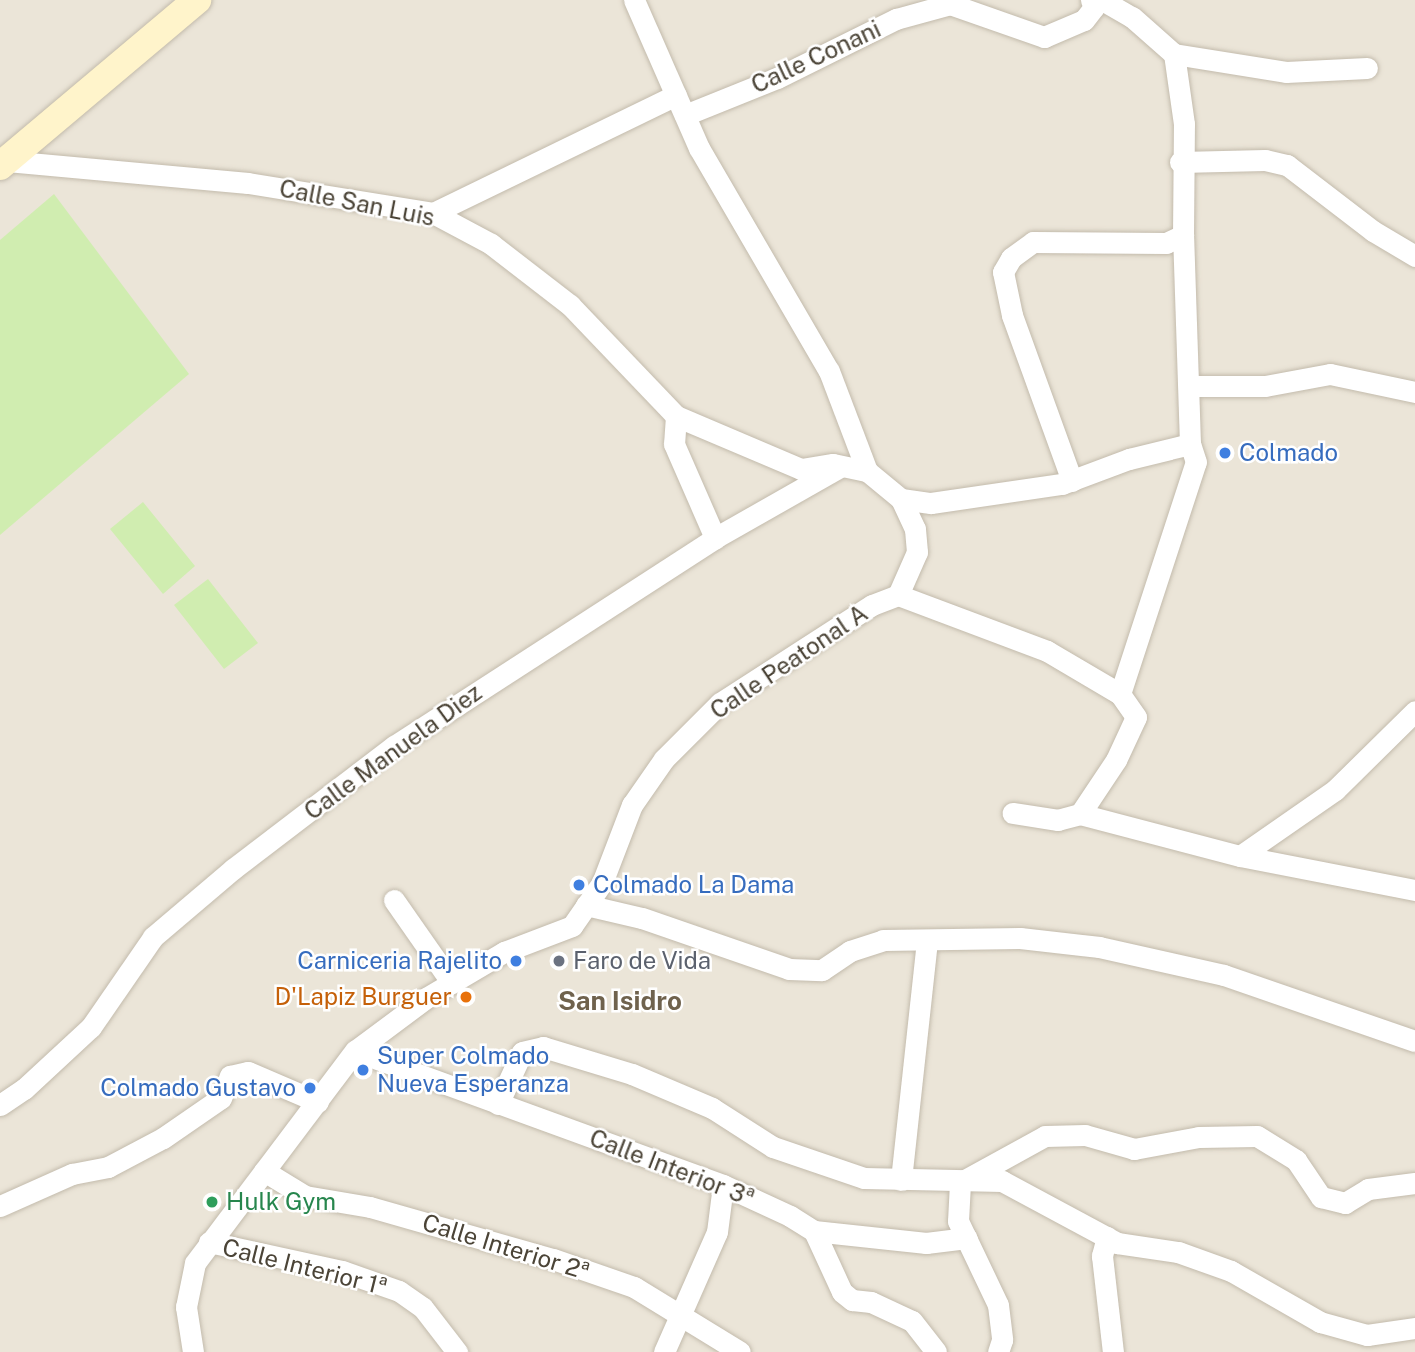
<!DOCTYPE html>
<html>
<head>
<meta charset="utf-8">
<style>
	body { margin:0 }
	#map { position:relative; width:1415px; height:1352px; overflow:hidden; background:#f6f3ea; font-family:"Public Sans",sans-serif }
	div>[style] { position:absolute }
	.residential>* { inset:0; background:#ebe5d8 }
	.green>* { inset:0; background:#d0edb0 }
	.roads { filter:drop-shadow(0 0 2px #c3bbac) drop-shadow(0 0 2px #c3bbac) }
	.street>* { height:21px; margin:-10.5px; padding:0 10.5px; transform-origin:10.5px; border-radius:10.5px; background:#fff }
	.secondary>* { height:28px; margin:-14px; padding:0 14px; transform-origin:14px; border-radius:14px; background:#fff4cb }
	.dots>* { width:19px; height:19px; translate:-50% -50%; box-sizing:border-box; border:4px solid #fff; border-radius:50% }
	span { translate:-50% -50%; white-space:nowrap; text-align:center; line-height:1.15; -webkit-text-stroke:5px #fff; paint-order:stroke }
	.street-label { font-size:24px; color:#4b4437 }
	.shop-label { font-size:24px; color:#366cbe }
	.left { translate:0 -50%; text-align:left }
	.right { translate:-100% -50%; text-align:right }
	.worship-label { font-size:24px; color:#5b616d }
	.food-label { font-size:24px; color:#c56008 }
	.leisure-label { font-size:24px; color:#27864d }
	.neighbourhood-label { font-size:26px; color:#6f624d; font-weight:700 }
</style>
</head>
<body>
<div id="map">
	<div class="residential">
		<div style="clip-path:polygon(0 0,1415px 0,1415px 1352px,0 1352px)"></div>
	</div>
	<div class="green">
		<div style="clip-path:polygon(54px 194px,189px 374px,0 535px,0 240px)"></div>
		<div style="clip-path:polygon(143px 502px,195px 566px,163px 594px,110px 529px)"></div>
		<div style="clip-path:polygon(208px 579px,258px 643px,224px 669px,174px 605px)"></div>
	</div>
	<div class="roads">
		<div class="street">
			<div style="left:634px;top:0;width:162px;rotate:66.3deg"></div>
			<div style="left:699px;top:148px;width:258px;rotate:59.8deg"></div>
			<div style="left:829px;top:371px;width:107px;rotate:69.2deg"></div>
			<div style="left:1102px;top:0;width:34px;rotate:30deg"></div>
			<div style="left:1132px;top:17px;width:56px;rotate:41.4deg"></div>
			<div style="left:1174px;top:54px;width:113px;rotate:9.1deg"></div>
			<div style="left:1286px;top:72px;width:81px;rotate:-2.8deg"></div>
			<div style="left:685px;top:115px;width:99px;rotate:-21.9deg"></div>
			<div style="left:777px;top:78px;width:133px;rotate:-26.4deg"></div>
			<div style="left:896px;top:19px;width:56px;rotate:-15.5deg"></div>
			<div style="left:950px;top:4px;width:100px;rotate:19.3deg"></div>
			<div style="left:1044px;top:37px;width:43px;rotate:-23deg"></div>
			<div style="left:1084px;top:20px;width:16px;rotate:-52deg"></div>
			<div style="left:1094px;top:7px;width:8px;rotate:-113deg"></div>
			<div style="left:7px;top:161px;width:242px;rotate:5.2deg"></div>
			<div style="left:248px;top:183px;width:187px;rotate:9.2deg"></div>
			<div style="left:433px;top:213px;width:66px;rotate:28.1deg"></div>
			<div style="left:491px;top:244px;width:100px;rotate:37.7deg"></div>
			<div style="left:570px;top:305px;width:153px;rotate:46.3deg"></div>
			<div style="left:676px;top:416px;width:136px;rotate:23deg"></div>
			<div style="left:801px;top:469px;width:32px;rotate:-9deg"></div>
			<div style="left:833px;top:464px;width:35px;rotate:12deg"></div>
			<div style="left:867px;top:471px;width:44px;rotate:39.5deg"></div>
			<div style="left:901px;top:499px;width:30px;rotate:8deg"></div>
			<div style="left:931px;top:503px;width:132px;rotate:-8.3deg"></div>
			<div style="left:1062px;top:484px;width:72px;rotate:-20.5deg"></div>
			<div style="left:1129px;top:459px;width:63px;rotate:-13.8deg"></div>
			<div style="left:1180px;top:162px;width:85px;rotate:-1.3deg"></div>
			<div style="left:1265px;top:160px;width:23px;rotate:13deg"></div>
			<div style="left:1287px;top:165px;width:108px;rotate:37.5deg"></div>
			<div style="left:1373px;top:231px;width:49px;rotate:30.8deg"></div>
			<div style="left:433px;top:213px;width:270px;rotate:-25.9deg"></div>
			<div style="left:1189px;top:386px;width:76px"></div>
			<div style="left:1265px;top:386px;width:66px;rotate:-10.5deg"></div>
			<div style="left:1330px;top:374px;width:87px;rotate:12deg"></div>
			<div style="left:676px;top:416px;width:28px;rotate:94deg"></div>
			<div style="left:674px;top:444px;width:103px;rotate:66.4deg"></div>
			<div style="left:1072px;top:481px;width:177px;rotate:-109.9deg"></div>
			<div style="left:1012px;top:315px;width:44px;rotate:-101.8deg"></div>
			<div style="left:1003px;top:272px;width:16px;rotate:-60deg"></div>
			<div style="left:1011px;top:258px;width:27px;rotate:-36deg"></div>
			<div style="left:1033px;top:242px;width:133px;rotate:0.4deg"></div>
			<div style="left:1166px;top:243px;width:19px;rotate:-25deg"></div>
			<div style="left:1183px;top:235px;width:111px;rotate:-89.5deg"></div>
			<div style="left:1184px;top:124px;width:71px;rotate:-98.1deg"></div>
			<div style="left:898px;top:595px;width:47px;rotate:-66.2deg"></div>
			<div style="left:917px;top:552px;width:23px;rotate:-95deg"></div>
			<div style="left:915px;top:529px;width:33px;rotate:-115deg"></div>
			<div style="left:1120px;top:694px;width:244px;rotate:-71.9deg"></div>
			<div style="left:1196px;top:462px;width:19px;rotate:-108deg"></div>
			<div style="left:1190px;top:444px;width:209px;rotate:-91.9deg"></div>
			<div style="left:1080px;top:814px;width:165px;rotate:14.7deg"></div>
			<div style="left:1240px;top:856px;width:178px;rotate:11deg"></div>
			<div style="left:1240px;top:856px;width:116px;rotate:-34.8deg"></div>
			<div style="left:1335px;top:790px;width:112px;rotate:-44.6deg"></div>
			<div style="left:394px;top:900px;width:101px;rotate:55.1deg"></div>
			<div style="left:586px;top:905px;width:57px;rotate:13.1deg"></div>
			<div style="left:642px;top:918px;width:156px;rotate:19.1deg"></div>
			<div style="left:789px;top:969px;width:33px;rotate:2deg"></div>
			<div style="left:822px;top:970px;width:34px;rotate:-34deg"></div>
			<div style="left:850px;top:951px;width:35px;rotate:-18deg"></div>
			<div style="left:883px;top:940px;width:137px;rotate:-0.8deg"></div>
			<div style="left:1020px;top:938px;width:80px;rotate:6.5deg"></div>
			<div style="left:1099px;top:947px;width:128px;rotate:12.6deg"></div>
			<div style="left:1224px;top:975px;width:202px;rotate:19.1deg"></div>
			<div style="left:355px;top:1051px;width:392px;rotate:20deg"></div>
			<div style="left:723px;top:1185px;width:74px;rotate:24.8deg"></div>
			<div style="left:790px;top:1216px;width:28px;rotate:32deg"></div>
			<div style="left:814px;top:1231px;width:67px;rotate:65.3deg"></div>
			<div style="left:842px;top:1292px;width:13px;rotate:39deg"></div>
			<div style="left:852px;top:1300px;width:19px;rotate:6deg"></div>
			<div style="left:871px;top:1302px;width:45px;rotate:24.9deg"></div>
			<div style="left:912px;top:1321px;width:39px;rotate:52deg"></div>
			<div style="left:498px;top:1104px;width:57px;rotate:-65.2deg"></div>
			<div style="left:522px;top:1052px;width:22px;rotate:-13deg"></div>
			<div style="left:543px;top:1047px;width:93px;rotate:16.9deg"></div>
			<div style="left:632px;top:1074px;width:87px;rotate:23deg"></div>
			<div style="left:712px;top:1108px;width:72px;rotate:32.6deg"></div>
			<div style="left:773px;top:1147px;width:96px;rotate:18.8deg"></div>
			<div style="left:864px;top:1178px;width:138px;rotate:1.2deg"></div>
			<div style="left:1002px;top:1181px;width:131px;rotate:28.3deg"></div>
			<div style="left:1117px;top:1243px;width:62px;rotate:8.4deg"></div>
			<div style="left:1178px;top:1252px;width:56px;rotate:19.7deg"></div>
			<div style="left:1231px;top:1271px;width:103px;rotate:29.8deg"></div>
			<div style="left:1320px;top:1322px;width:49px;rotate:15.5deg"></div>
			<div style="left:1367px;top:1335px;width:49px;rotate:-8.3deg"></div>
			<div style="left:0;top:1105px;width:29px;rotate:-34deg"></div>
			<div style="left:24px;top:1089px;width:91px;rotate:-42.8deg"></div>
			<div style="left:91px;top:1027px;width:109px;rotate:-55.4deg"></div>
			<div style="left:153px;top:937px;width:105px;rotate:-40.4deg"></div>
			<div style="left:233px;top:869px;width:203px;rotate:-37.4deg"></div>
			<div style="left:394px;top:746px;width:382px;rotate:-32.9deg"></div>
			<div style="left:715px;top:538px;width:142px;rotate:-29.6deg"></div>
			<div style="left:264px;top:1171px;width:48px;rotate:31.4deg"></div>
			<div style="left:305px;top:1196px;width:66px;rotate:9.6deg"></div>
			<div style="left:370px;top:1207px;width:190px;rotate:15.9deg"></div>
			<div style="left:553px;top:1259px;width:86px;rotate:19.1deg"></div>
			<div style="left:634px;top:1287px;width:124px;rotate:31.5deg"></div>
			<div style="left:901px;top:1180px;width:240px;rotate:-83.8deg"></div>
			<div style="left:965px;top:1180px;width:91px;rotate:-28.8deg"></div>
			<div style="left:1045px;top:1136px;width:40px;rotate:-1.4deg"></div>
			<div style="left:1085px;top:1135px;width:51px;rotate:15.9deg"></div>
			<div style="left:1134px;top:1149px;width:66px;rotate:-10.5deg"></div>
			<div style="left:1199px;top:1137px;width:58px;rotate:-1deg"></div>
			<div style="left:1257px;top:1136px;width:46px;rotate:31.6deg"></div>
			<div style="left:1296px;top:1160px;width:45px;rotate:56deg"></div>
			<div style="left:1321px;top:1197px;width:25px;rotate:14deg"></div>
			<div style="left:1345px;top:1203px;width:27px;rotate:-31deg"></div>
			<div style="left:1368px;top:1189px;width:47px;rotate:-7.3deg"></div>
			<div style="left:960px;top:1183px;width:38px;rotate:93deg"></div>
			<div style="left:958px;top:1221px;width:93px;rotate:64.5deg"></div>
			<div style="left:998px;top:1305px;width:35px;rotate:83deg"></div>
			<div style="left:1002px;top:1340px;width:13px;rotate:108deg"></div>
			<div style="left:0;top:1206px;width:79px;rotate:-24deg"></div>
			<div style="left:72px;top:1174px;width:37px;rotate:-11deg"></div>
			<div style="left:108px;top:1167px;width:62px;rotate:-27.8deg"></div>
			<div style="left:163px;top:1138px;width:70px;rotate:-34.6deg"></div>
			<div style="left:221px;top:1098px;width:24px;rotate:-68deg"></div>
			<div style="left:230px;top:1076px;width:18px;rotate:-13deg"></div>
			<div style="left:248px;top:1072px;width:76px;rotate:23.2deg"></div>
			<div style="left:814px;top:1231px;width:113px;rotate:6.1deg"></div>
			<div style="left:926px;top:1243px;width:41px;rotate:-7deg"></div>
			<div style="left:1107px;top:1237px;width:20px;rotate:105deg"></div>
			<div style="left:1102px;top:1256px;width:97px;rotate:83.5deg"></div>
			<div style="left:209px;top:1242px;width:136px;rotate:12.3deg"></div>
			<div style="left:342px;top:1271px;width:60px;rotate:19.3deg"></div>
			<div style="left:399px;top:1291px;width:29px;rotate:35deg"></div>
			<div style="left:423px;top:1308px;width:56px;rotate:52.3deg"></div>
			<div style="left:193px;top:1352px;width:46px;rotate:-98.8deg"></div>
			<div style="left:186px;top:1307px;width:45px;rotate:-78.4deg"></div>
			<div style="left:195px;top:1263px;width:266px;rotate:-53deg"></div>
			<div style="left:355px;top:1051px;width:89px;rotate:-36.7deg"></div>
			<div style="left:426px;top:998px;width:91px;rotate:-30.5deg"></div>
			<div style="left:504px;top:952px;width:73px;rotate:-20.9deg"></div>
			<div style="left:572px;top:926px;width:52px;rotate:-55.1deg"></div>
			<div style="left:602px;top:883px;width:84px;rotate:-69deg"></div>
			<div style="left:632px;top:805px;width:56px;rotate:-55.2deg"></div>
			<div style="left:664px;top:759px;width:79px;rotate:-45deg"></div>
			<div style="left:720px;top:703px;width:181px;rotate:-32.8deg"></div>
			<div style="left:872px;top:605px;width:28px;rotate:-21deg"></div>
			<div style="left:898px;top:595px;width:159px;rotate:20.6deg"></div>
			<div style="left:1047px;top:651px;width:85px;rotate:30.5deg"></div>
			<div style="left:1120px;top:694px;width:28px;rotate:55deg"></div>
			<div style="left:1136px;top:717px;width:47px;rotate:114.9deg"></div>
			<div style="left:1116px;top:760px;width:65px;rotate:123.7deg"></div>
			<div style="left:1080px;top:814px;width:23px;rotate:165deg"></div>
			<div style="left:1058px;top:820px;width:46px;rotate:-171.2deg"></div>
			<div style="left:664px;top:1352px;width:131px;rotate:-66.2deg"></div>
			<div style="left:717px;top:1232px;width:47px;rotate:-82.7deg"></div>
		</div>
		<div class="secondary">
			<div style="left:0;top:166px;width:258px;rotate:-40.1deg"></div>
		</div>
	</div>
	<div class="dots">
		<div style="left:1225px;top:453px;background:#3f7fe0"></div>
		<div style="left:579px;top:885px;background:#3f7fe0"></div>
		<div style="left:516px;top:961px;background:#3f7fe0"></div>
		<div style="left:559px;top:961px;background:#6b7280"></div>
		<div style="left:466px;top:997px;background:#e8710a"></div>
		<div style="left:363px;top:1070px;background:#3f7fe0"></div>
		<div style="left:310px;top:1088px;background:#3f7fe0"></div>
		<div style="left:212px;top:1202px;background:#2e9e5b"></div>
	</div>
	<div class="street-label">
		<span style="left:816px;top:57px;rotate:-25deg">Calle Conani</span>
		<span style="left:357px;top:203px;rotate:11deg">Calle San Luis</span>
		<span style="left:789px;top:662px;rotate:-34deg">Calle Peatonal A</span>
		<span style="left:393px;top:752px;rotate:-36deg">Calle Manuela Diez</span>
		<span style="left:672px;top:1168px;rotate:21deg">Calle Interior 3ª</span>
		<span style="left:506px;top:1247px;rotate:17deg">Calle Interior 2ª</span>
		<span style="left:305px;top:1267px;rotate:14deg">Calle Interior 1ª</span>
	</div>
	<div class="shop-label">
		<span class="left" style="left:1239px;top:453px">Colmado</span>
		<span class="left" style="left:593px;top:885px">Colmado La Dama</span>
		<span class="right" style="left:502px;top:961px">Carniceria Rajelito</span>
		<span class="left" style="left:377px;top:1070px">Super Colmado<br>Nueva Esperanza</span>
		<span class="right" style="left:296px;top:1088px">Colmado Gustavo</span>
	</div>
	<div class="worship-label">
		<span class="left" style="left:573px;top:961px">Faro de Vida</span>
	</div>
	<div class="food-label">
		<span class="right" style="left:452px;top:997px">D'Lapiz Burguer</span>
	</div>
	<div class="leisure-label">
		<span class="left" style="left:226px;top:1202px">Hulk Gym</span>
	</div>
	<div class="neighbourhood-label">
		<span style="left:620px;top:1001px">San Isidro</span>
	</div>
</div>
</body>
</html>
